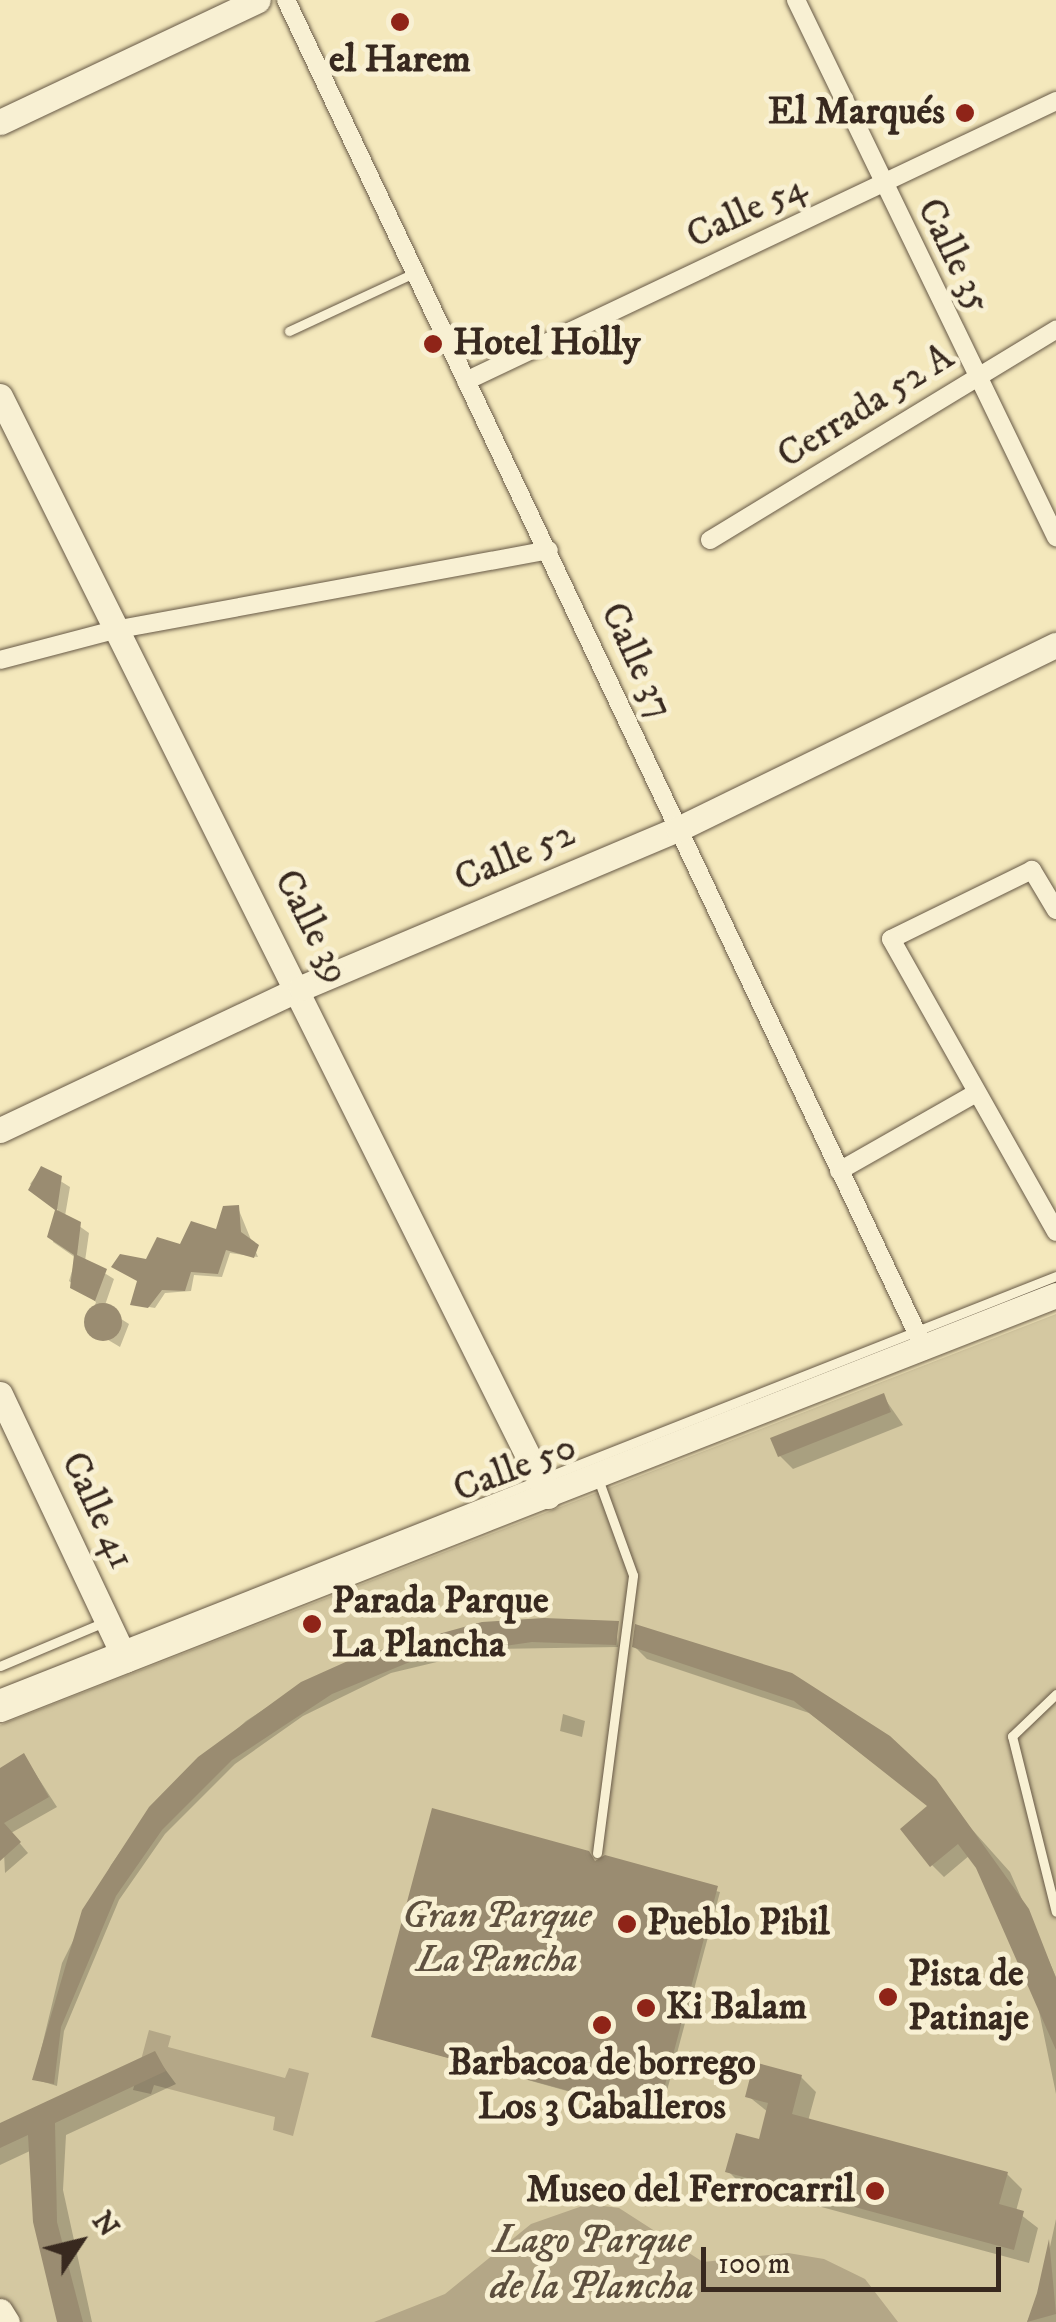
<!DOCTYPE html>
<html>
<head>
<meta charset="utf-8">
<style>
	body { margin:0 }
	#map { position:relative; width:1056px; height:2322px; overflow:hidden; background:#f4e8bc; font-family:"IM FELL DW Pica",serif }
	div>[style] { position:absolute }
	.green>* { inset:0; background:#d4c8a1 }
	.water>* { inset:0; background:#b4a787 }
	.shadow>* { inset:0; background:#0003 }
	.building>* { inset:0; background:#9a8c71 }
	.round { border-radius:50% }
	.roads { filter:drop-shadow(0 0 2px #675946) drop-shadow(0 0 2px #675946) }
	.lane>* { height:9px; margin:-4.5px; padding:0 4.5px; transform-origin:4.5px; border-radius:4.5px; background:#f8f0d3 }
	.street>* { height:18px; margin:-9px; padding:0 9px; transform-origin:9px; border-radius:9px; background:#f8f0d3 }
	.secondary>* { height:25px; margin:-12.5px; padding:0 12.5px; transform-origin:12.5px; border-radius:12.5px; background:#f8f0d3 }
	.dots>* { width:28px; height:28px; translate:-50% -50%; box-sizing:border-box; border:5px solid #f8f0d3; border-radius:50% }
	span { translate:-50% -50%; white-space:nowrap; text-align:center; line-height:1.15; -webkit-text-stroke:10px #f8f0d3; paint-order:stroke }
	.poi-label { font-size:38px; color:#38291f; font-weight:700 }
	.right { translate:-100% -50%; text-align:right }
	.left { translate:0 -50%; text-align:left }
	.street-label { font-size:38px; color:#38291f }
	.park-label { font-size:38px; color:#5f5140; font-style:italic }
	.water-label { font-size:40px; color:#5d4f3e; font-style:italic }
	.north { position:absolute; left:30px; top:2192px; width:100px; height:100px; -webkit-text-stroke:8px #f8f0d3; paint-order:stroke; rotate:55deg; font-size:28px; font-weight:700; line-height:40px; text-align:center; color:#38291f }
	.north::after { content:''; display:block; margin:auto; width:35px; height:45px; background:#38291f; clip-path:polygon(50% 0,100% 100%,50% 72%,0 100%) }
	.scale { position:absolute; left:701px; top:2247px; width:300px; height:45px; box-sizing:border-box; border:5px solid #38291f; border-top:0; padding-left:12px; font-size:30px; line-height:35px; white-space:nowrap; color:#38291f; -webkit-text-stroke:8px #f8f0d3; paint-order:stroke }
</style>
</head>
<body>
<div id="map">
	<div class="green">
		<div style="clip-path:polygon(1056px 1314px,1056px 2322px,0 2322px,0 1725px)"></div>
	</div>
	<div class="water">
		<div style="clip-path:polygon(149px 2030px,171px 2036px,168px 2047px,285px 2078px,289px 2068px,309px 2073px,293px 2136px,273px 2130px,275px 2117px,154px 2085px,151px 2094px,133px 2090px)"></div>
		<div style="clip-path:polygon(588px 2204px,619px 2208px,703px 2262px,788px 2253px,824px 2259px,865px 2279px,898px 2322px,374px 2322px,445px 2294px,531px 2224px)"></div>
	</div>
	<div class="shadow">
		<div style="clip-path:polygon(41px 1169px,70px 1187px,65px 1216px,89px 1233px,85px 1261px,114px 1279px,104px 1308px,129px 1324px,120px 1347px,88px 1328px,96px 1302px,69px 1281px,76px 1258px,53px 1242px,58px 1210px,30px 1184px)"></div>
		<div style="clip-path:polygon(238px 1208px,258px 1257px,230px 1253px,222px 1277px,194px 1275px,191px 1291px,165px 1293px,155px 1308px,132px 1304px,147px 1262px,217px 1232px)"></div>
		<div style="clip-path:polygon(883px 1396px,903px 1425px,793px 1469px,780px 1456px)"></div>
		<div style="clip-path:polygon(545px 1620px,616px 1627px,618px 1647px,491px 1649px,391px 1673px,303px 1716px,235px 1764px,165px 1834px,119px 1900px,64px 2031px,57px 2086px,34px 2079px,62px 1963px,111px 1865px,151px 1808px,246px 1721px,302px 1685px,420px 1638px)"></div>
		<div style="clip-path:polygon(637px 1627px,902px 1751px,1010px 1872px,1056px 1977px,1056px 2094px,1032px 1977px,970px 1855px,944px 1877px,932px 1865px,930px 1807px,809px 1713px,647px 1659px,634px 1646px)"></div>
		<div style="clip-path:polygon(563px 1714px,585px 1721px,582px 1737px,560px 1731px)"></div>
		<div style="clip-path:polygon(24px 1756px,57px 1807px,11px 1833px,28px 1853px,5px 1873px,0 1770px)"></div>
		<div style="clip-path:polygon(596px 1863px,720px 1892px,660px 2117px,374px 2037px)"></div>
		<div style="clip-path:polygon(154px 2054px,176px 2084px,66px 2135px,63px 2190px,92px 2322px,63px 2322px,32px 2150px,0 2165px,0 2126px)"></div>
		<div style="clip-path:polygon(801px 2077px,816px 2092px,808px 2121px,1007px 2174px,1022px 2189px,1016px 2211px,1038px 2228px,1029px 2263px,743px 2186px,728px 2171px,761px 2142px,768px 2112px,748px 2096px)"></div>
		<div style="clip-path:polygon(1056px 2219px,1056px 2322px,1027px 2322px,1040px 2293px)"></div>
	</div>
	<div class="building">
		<div style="clip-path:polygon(41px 1166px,62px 1176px,57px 1210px,81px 1222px,77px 1255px,107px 1269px,95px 1301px,70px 1288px,74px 1255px,47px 1237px,55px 1210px,28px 1190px)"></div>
		<div style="clip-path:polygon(239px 1205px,241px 1232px,259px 1245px,254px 1258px,226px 1250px,218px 1274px,191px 1272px,185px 1291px,162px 1290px,148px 1308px,130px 1305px,137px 1281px,111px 1267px,120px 1254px,146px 1259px,157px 1237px,180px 1244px,191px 1221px,216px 1229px,223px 1206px)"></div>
		<div class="round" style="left:84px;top:1303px;width:38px;height:38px"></div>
		<div style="clip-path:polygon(884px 1393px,891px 1412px,778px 1457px,770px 1438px)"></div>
		<div style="clip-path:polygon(544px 1618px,619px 1621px,616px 1645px,532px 1642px,417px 1659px,332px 1694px,232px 1760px,162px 1830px,116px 1896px,61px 2027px,54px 2084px,32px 2080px,82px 1910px,149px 1807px,198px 1757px,301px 1682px,359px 1656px,482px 1622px)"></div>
		<div style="clip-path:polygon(635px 1624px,792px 1673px,890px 1736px,936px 1779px,1029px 1909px,1056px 1978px,1056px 2050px,976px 1868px,958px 1844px,930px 1867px,900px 1829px,927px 1806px,794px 1701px,632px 1647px)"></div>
		<div style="clip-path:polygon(24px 1753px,49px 1797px,4px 1823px,21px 1842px,0 1861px,0 1768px)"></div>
		<div style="clip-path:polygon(432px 1808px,589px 1851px,595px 1861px,605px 1855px,718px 1886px,657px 2115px,371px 2037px)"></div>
		<div style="clip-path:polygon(155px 2051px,166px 2071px,55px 2123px,57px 2222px,83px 2322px,57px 2322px,33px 2222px,28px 2135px,0 2148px,0 2123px)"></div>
		<div style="clip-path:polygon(754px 2062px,802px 2075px,792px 2114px,1008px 2172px,999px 2204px,1024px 2211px,1014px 2250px,725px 2172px,736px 2133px,759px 2139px,768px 2103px,745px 2097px)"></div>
		<div style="clip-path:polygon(1049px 2239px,1056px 2314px,1027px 2322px,1037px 2293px)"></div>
	</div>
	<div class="roads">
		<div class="lane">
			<div style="left:289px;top:331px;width:138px;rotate:-24.9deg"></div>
			<div style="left:0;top:1666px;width:113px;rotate:-22.9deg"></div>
			<div style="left:0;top:1693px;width:1135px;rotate:-21.55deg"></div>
			<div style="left:1056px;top:1694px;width:61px;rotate:136.3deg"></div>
			<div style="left:1012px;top:1736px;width:181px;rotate:76deg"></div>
			<div style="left:597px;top:1853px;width:280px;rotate:-82.6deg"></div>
			<div style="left:633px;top:1575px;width:102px;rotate:-110deg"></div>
		</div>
		<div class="street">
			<div style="left:286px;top:0;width:1494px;rotate:64.67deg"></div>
			<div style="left:796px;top:0;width:597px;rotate:64.17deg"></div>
			<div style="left:466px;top:381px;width:653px;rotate:-25.39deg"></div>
			<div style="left:710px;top:540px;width:405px;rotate:-31.3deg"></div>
			<div style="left:0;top:660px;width:118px;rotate:-14.7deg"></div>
			<div style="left:114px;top:630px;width:442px;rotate:-10.4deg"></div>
			<div style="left:1056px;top:910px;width:47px;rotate:-121deg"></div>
			<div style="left:1032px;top:870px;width:157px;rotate:153.9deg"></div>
			<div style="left:891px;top:939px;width:336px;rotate:60.6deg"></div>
			<div style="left:839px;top:1171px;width:154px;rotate:-29.6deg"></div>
		</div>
		<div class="secondary">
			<div style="left:0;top:122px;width:285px;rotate:-25.3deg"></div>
			<div style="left:0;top:396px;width:1229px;rotate:63.52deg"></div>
			<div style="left:0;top:1130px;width:333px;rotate:-25.3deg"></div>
			<div style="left:301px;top:988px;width:409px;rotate:-22.9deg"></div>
			<div style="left:678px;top:829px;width:420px;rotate:-26deg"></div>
			<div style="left:0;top:1394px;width:294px;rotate:64.7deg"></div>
			<div style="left:0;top:1709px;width:1134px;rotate:-21.41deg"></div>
			<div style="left:0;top:2311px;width:13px;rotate:58deg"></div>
		</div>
	</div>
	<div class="dots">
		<div style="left:400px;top:22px;background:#8f2418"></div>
		<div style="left:965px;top:113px;background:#8f2418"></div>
		<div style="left:433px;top:344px;background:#8f2418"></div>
		<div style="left:312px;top:1624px;background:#8f2418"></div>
		<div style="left:627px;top:1924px;background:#8f2418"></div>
		<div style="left:888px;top:1997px;background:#8f2418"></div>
		<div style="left:646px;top:2008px;background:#8f2418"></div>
		<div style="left:602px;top:2025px;background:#8f2418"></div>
		<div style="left:875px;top:2191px;background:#8f2418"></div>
	</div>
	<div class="poi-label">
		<span style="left:400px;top:61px">el Harem</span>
		<span class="right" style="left:945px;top:113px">El Marqués</span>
		<span class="left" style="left:453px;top:344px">Hotel Holly</span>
		<span class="left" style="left:332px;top:1624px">Parada Parque<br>La Plancha</span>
		<span class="left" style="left:647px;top:1924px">Pueblo Pibil</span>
		<span class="left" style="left:908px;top:1997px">Pista de<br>Patinaje</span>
		<span class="left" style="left:666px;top:2008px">Ki Balam</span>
		<span style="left:602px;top:2086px">Barbacoa de borrego<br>Los 3 Caballeros</span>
		<span class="right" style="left:855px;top:2191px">Museo del Ferrocarril</span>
	</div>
	<div class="street-label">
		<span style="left:747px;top:212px;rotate:-25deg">Calle 54</span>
		<span style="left:953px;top:256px;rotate:64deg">Calle 35</span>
		<span style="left:866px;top:407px;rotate:-32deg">Cerrada 52 A</span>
		<span style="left:636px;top:661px;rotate:65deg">Calle 37</span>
		<span style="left:515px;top:857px;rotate:-23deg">Calle 52</span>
		<span style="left:311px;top:927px;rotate:63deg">Calle 39</span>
		<span style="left:515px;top:1469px;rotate:-21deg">Calle 50</span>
		<span style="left:97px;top:1511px;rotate:65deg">Calle 41</span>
	</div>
	<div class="park-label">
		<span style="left:497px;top:1939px">Gran Parque<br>La Pancha</span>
	</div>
	<div class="water-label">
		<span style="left:592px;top:2264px">Lago Parque<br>de la Plancha</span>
	</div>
	<div class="north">N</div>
	<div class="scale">100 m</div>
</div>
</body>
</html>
